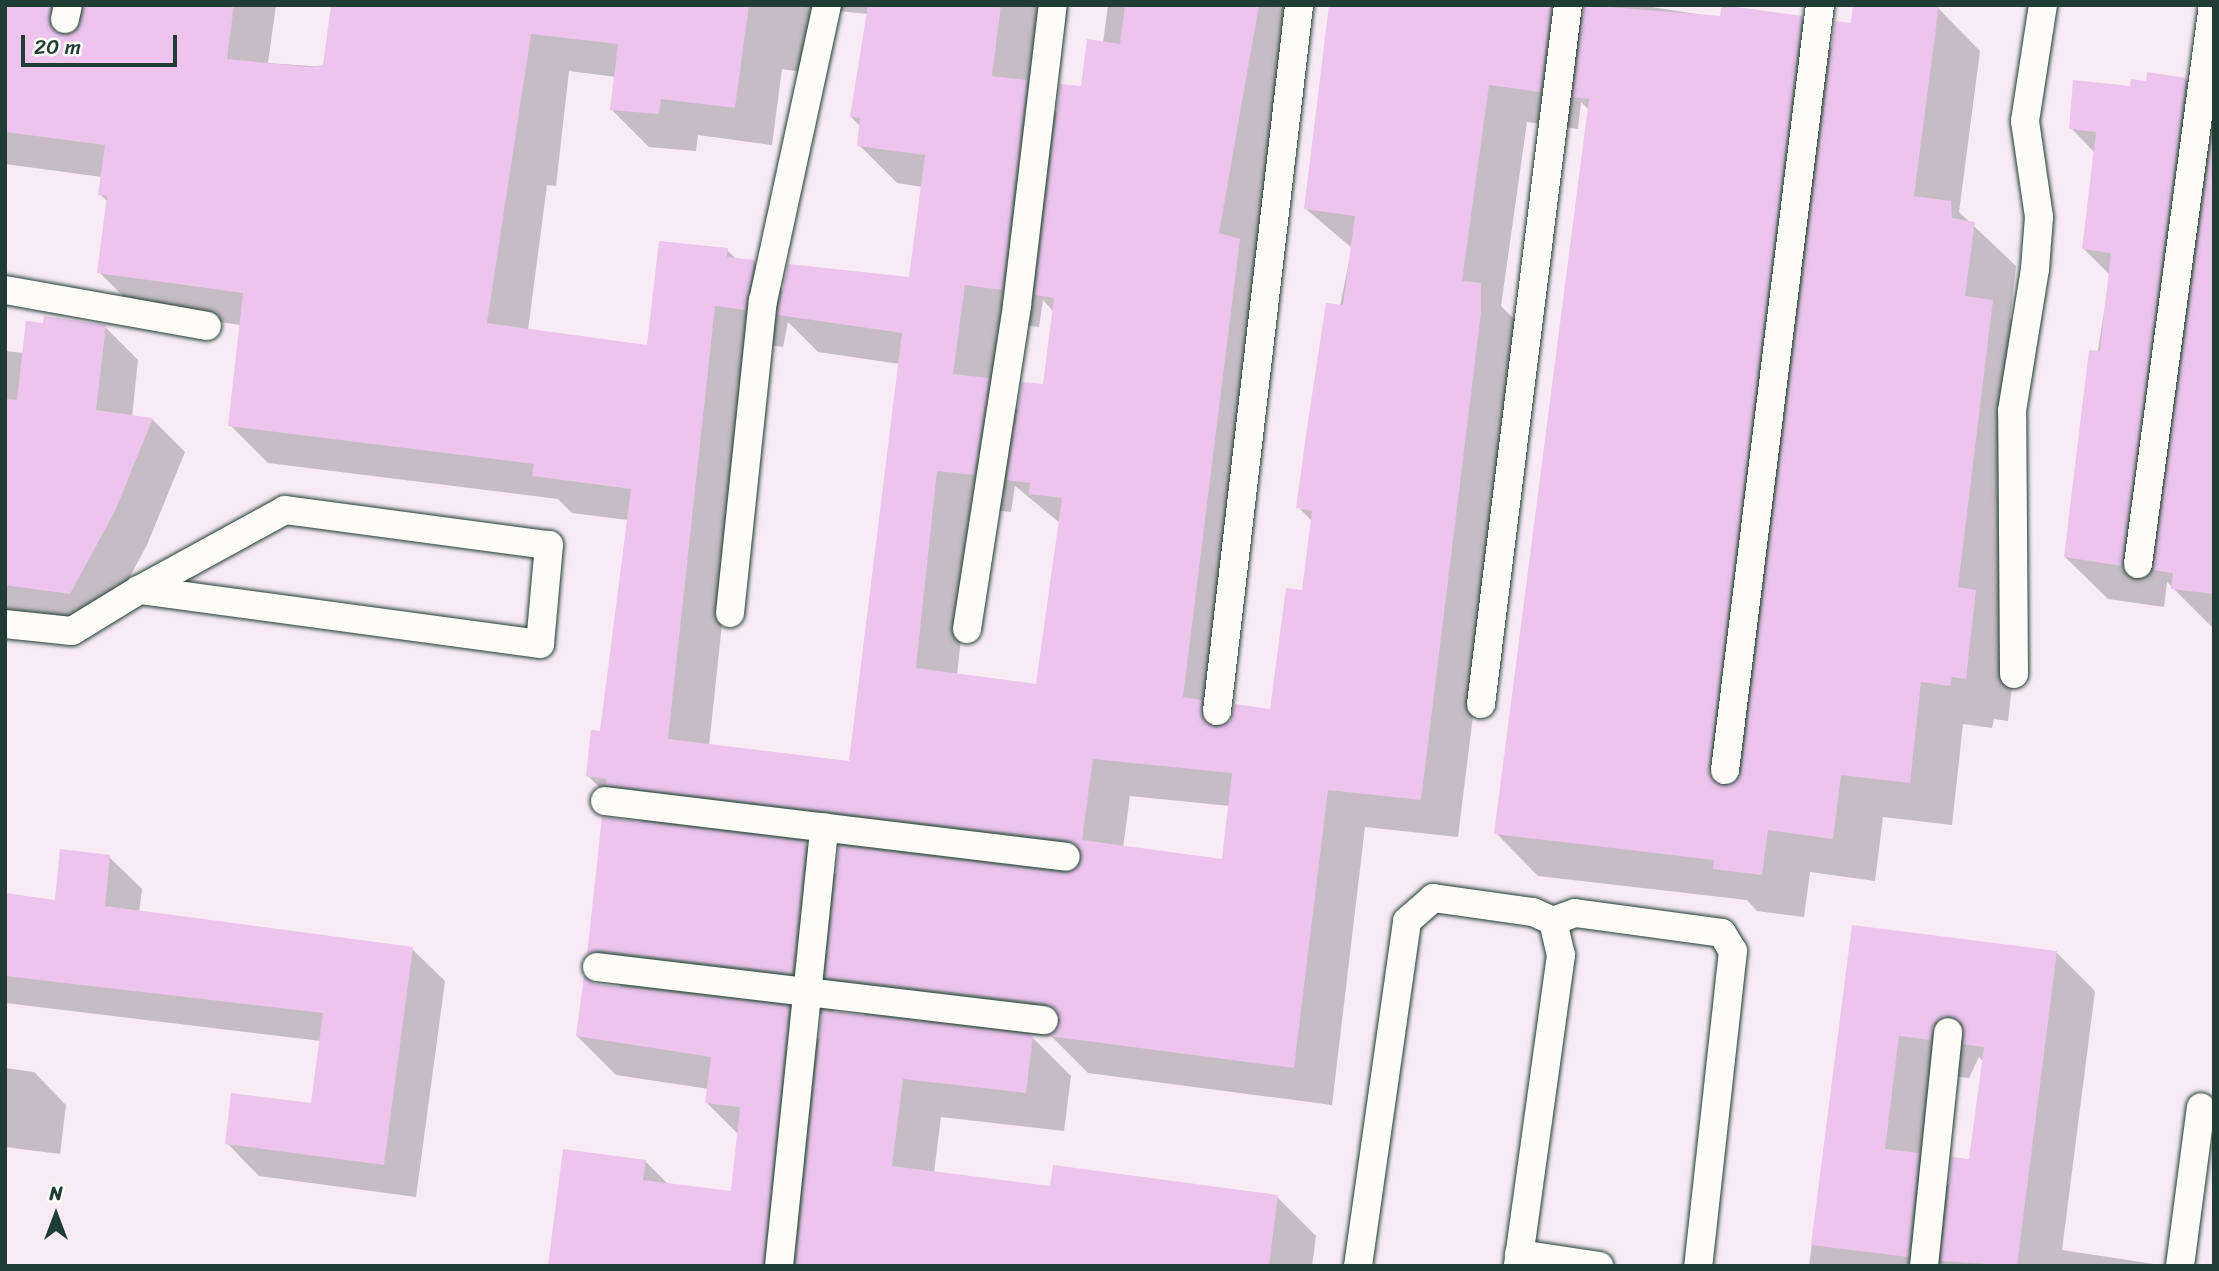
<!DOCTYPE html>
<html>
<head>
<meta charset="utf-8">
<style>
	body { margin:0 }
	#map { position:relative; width:2219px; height:1271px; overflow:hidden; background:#f8ebf4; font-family:Sriracha,sans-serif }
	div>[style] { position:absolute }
	.shadow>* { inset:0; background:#0003 }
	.building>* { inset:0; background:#ecc4ed }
	.roads { filter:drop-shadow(0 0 2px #1f3d34) drop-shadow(0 0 2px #1f3d34) }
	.lane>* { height:28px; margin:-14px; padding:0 14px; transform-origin:14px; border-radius:14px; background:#fdfcf7 }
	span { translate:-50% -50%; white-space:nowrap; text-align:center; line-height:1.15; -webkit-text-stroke:5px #fdfcf7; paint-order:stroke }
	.frame { position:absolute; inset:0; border:7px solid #1f3d34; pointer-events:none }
	.north { position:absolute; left:21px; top:1180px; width:70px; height:70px; -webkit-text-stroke:5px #fdfcf7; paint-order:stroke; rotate:0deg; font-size:19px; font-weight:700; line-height:28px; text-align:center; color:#1f3d34 }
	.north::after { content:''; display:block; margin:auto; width:24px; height:32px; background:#1f3d34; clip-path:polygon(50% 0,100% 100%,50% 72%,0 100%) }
	.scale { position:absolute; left:21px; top:35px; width:156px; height:32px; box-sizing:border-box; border:4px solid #1f3d34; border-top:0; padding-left:9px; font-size:21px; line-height:24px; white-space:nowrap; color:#1f3d34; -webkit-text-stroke:5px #fdfcf7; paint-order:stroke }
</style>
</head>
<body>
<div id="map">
	<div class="shadow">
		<div style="clip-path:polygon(evenodd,5px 5px,276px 5px,268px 63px,325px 67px,333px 5px,1067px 5px,1065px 27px,1040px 23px,1032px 88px,1058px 114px,1083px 88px,1103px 43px,1108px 5px,1301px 5px,1225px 726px,1272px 711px,1304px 591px,1313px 522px,1298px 507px,1352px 248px,1306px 209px,1331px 5px,1570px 5px,1585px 20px,1586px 5px,1639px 5px,1722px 18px,1801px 18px,1833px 50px,1853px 25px,1938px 8px,1980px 51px,1959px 212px,2016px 266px,2010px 318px,2035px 344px,2001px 617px,2018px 634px,2008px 721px,1994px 719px,1992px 728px,1963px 724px,1952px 825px,1883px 817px,1875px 881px,1810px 872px,1804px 917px,1757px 911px,1747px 900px,1538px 876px,1496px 833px,1590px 111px,1581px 102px,1578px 129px,1527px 122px,1501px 306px,1518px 323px,1518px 352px,1458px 837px,1365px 827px,1332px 1105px,1088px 1073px,1052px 1037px,1029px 1034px,1071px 1076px,1064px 1131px,941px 1117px,934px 1173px,1052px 1188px,1277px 1197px,1316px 1236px,1312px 1266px,550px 1266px,645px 1161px,669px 1185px,733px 1193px,739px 1135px,707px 1103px,709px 1089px,616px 1075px,577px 1036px,594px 985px,623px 989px,588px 954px,648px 825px,625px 813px,587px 775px,601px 733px,628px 520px,572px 513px,558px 499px,268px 463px,230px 425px,241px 325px,137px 310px,99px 272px,108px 202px,100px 194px,102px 177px,5px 164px,5px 5px,829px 10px,868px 14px,851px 117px,861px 127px,859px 145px,897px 183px,923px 187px,911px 279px,784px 292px,754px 262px,737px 260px,727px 250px,649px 347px,528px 330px,547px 185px,556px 186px,569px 71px,616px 77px,611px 109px,649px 147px,696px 151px,698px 135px,772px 145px,782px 69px,820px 75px,829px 10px,5px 5px,1043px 300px,1054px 312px,1045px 386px,1019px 411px,994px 386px,1002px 322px,1039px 327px,1043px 300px,5px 5px,788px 322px,818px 352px,900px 364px,851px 763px,709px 746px,752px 343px,783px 347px,788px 322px,5px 5px,1015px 486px,1060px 523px,1038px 686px,957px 675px,975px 508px,1011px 512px,1015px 486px,5px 5px,1130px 796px,1230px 806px,1223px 861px,1123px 848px,1130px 796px,5px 5px,802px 841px,841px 845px,837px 876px,802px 841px,5px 5px,837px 987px,868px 1018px,834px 1014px,837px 987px,5px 5px,790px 1010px,823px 1014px,821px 1041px,790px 1010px)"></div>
		<div style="clip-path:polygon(2186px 79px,2214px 108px,2214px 629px,2167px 582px,2164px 607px,2108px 599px,2065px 557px,2110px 275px,2084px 249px,2095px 153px,2071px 128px,2132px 88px)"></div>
		<div style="clip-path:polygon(105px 327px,138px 360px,132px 417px,152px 419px,185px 452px,147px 545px,103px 626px,5px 613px,5px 351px,24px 353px)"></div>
		<div style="clip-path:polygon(109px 857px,142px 889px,139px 913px,412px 949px,445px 981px,416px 1197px,259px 1176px,227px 1143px,312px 1105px,321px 1041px,5px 1003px,5px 895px,57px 902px)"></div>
		<div style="clip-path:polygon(evenodd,1853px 926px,2056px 952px,2095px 991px,2062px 1250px,2167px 1266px,1809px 1266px,1853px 926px,1979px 1057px,1984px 1062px,1971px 1161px,1951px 1187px,1926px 1163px,1937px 1074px,1969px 1078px,1979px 1057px)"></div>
		<div style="clip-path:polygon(5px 1068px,34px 1072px,66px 1105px,60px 1154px,5px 1147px)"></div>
	</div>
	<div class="building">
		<div style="clip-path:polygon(evenodd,5px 5px,51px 5px,49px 25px,62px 35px,78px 30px,84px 5px,234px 5px,227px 59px,309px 67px,323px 65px,331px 5px,749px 5px,735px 108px,661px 99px,659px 114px,610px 110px,618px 44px,531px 34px,487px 323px,647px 345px,659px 241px,728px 248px,727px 257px,755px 260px,745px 310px,715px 306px,668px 739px,849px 761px,902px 333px,778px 315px,788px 264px,909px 277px,925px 155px,857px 146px,860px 118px,850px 117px,868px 5px,1001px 5px,992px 76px,1027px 80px,1002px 290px,965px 285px,953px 374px,989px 378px,974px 475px,937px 471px,916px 668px,1036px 684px,1062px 498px,1029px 494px,1030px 483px,1007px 480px,1022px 382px,1043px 384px,1054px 298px,1035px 295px,1060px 84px,1081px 86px,1087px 39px,1120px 44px,1125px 5px,1259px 5px,1219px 233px,1240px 239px,1183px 697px,1202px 700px,1202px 718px,1216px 728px,1230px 721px,1235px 704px,1270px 709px,1286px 588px,1302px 590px,1312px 511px,1296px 508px,1307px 428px,1326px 303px,1343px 305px,1355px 216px,1304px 209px,1329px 5px,1551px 5px,1540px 92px,1489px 85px,1462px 281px,1481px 283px,1481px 313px,1421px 800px,1328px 790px,1294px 1068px,1048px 1036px,1060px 1021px,1046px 1003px,825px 977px,839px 846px,1064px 873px,1080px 866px,1081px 850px,1068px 840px,606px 785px,606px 779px,586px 776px,591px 730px,600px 731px,631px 489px,532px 476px,534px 464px,228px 426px,243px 293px,97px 273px,107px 196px,98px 195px,105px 145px,5px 132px,5px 5px,1093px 759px,1232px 773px,1222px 859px,1082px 840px,1093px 759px)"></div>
		<div style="clip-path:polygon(1584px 5px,1720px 16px,1722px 5px,1802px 16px,1709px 768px,1724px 786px,1741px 772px,1835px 21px,1851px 23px,1853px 5px,1939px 5px,1914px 196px,1951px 201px,1952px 218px,1975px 222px,1965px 296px,1993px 300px,1958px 587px,1976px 590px,1966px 679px,1952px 677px,1950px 686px,1921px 682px,1910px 783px,1841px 775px,1833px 839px,1768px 830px,1762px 875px,1713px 869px,1714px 860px,1494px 834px,1589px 99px,1573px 97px)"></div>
		<div style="clip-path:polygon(2147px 72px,2186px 78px,2122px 566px,2064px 557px,2089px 350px,2100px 351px,2111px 253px,2082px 249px,2096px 132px,2069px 129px,2073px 80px,2130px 86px,2131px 79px,2146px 81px)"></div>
		<div style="clip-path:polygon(2214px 124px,2214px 594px,2171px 589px,2173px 573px,2153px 570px)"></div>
		<div style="clip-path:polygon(44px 316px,106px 325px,96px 410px,153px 418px,115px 511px,70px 594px,5px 585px,5px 399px,17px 400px,26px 321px,43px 323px)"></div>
		<div style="clip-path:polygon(602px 817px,806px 842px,792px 973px,599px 950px,587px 955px)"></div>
		<div style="clip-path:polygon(60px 849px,110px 855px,105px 906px,413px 947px,384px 1165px,225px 1144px,231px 1093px,311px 1103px,323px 1013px,5px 976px,5px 893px,55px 900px)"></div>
		<div style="clip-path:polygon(1852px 925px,2057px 951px,2017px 1266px,1941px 1261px,1952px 1157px,1969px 1159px,1984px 1047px,1963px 1044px,1963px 1025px,1950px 1016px,1935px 1022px,1930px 1040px,1899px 1036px,1885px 1149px,1919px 1153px,1908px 1257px,1811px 1245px)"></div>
		<div style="clip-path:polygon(584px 976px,595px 984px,789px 1006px,763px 1266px,548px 1266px,563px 1149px,646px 1160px,643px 1180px,731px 1191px,740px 1107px,705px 1103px,711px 1057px,576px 1036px)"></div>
		<div style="clip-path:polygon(822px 1010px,1033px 1035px,1026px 1093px,903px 1079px,892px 1166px,1050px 1186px,1053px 1165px,1278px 1195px,1269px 1266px,796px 1266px)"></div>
	</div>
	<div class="roads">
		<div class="lane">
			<div style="left:65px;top:19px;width:14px;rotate:-78deg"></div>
			<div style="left:5px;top:290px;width:205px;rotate:10.1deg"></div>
			<div style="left:2138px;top:564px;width:564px;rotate:-82.36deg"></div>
			<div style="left:730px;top:613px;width:314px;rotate:-84deg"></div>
			<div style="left:763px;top:301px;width:303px;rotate:-77.8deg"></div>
			<div style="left:5px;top:624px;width:67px;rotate:6deg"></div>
			<div style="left:72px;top:631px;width:79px;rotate:-31.5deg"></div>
			<div style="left:139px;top:590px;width:166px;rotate:-28.7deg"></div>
			<div style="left:285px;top:510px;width:266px;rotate:7.6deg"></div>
			<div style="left:549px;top:545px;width:99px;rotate:95.2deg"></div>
			<div style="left:540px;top:644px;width:405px;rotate:-172.3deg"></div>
			<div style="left:967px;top:629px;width:328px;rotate:-81.2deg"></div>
			<div style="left:1017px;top:305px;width:302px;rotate:-83.2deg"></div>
			<div style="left:2014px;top:674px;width:263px;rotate:-90.4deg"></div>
			<div style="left:2012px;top:411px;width:144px;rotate:-80.8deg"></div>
			<div style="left:2035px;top:269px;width:52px;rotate:-85.6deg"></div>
			<div style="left:2039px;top:217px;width:97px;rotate:-98.3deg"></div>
			<div style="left:2025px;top:121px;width:117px;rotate:-81.2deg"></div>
			<div style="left:1481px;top:704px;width:704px;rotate:-82.91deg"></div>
			<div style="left:1217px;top:711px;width:711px;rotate:-83.37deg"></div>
			<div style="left:1725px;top:770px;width:771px;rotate:-82.92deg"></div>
			<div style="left:605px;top:801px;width:464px;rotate:6.9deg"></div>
			<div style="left:1553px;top:921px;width:23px;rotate:-20deg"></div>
			<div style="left:1575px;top:913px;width:148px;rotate:7.7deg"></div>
			<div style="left:1722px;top:933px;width:21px;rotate:59deg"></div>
			<div style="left:1733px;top:951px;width:317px;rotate:96.3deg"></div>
			<div style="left:597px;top:967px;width:450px;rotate:6.8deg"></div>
			<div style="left:1519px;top:1254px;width:81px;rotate:8.5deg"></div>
			<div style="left:779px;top:1266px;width:441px;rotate:-84.1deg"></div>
			<div style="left:1358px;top:1266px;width:348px;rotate:-81.9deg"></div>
			<div style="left:1407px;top:921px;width:35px;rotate:-41deg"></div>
			<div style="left:1433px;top:898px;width:101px;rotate:8deg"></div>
			<div style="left:1533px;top:912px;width:22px;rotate:24deg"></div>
			<div style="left:1553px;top:921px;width:35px;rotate:77deg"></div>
			<div style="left:1561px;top:955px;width:314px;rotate:97.9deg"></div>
			<div style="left:1924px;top:1266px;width:235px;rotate:-84.1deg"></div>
			<div style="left:2180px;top:1266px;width:160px;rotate:-82.5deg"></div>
		</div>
	</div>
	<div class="frame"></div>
	<div class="north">N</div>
	<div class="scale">20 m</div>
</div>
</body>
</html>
